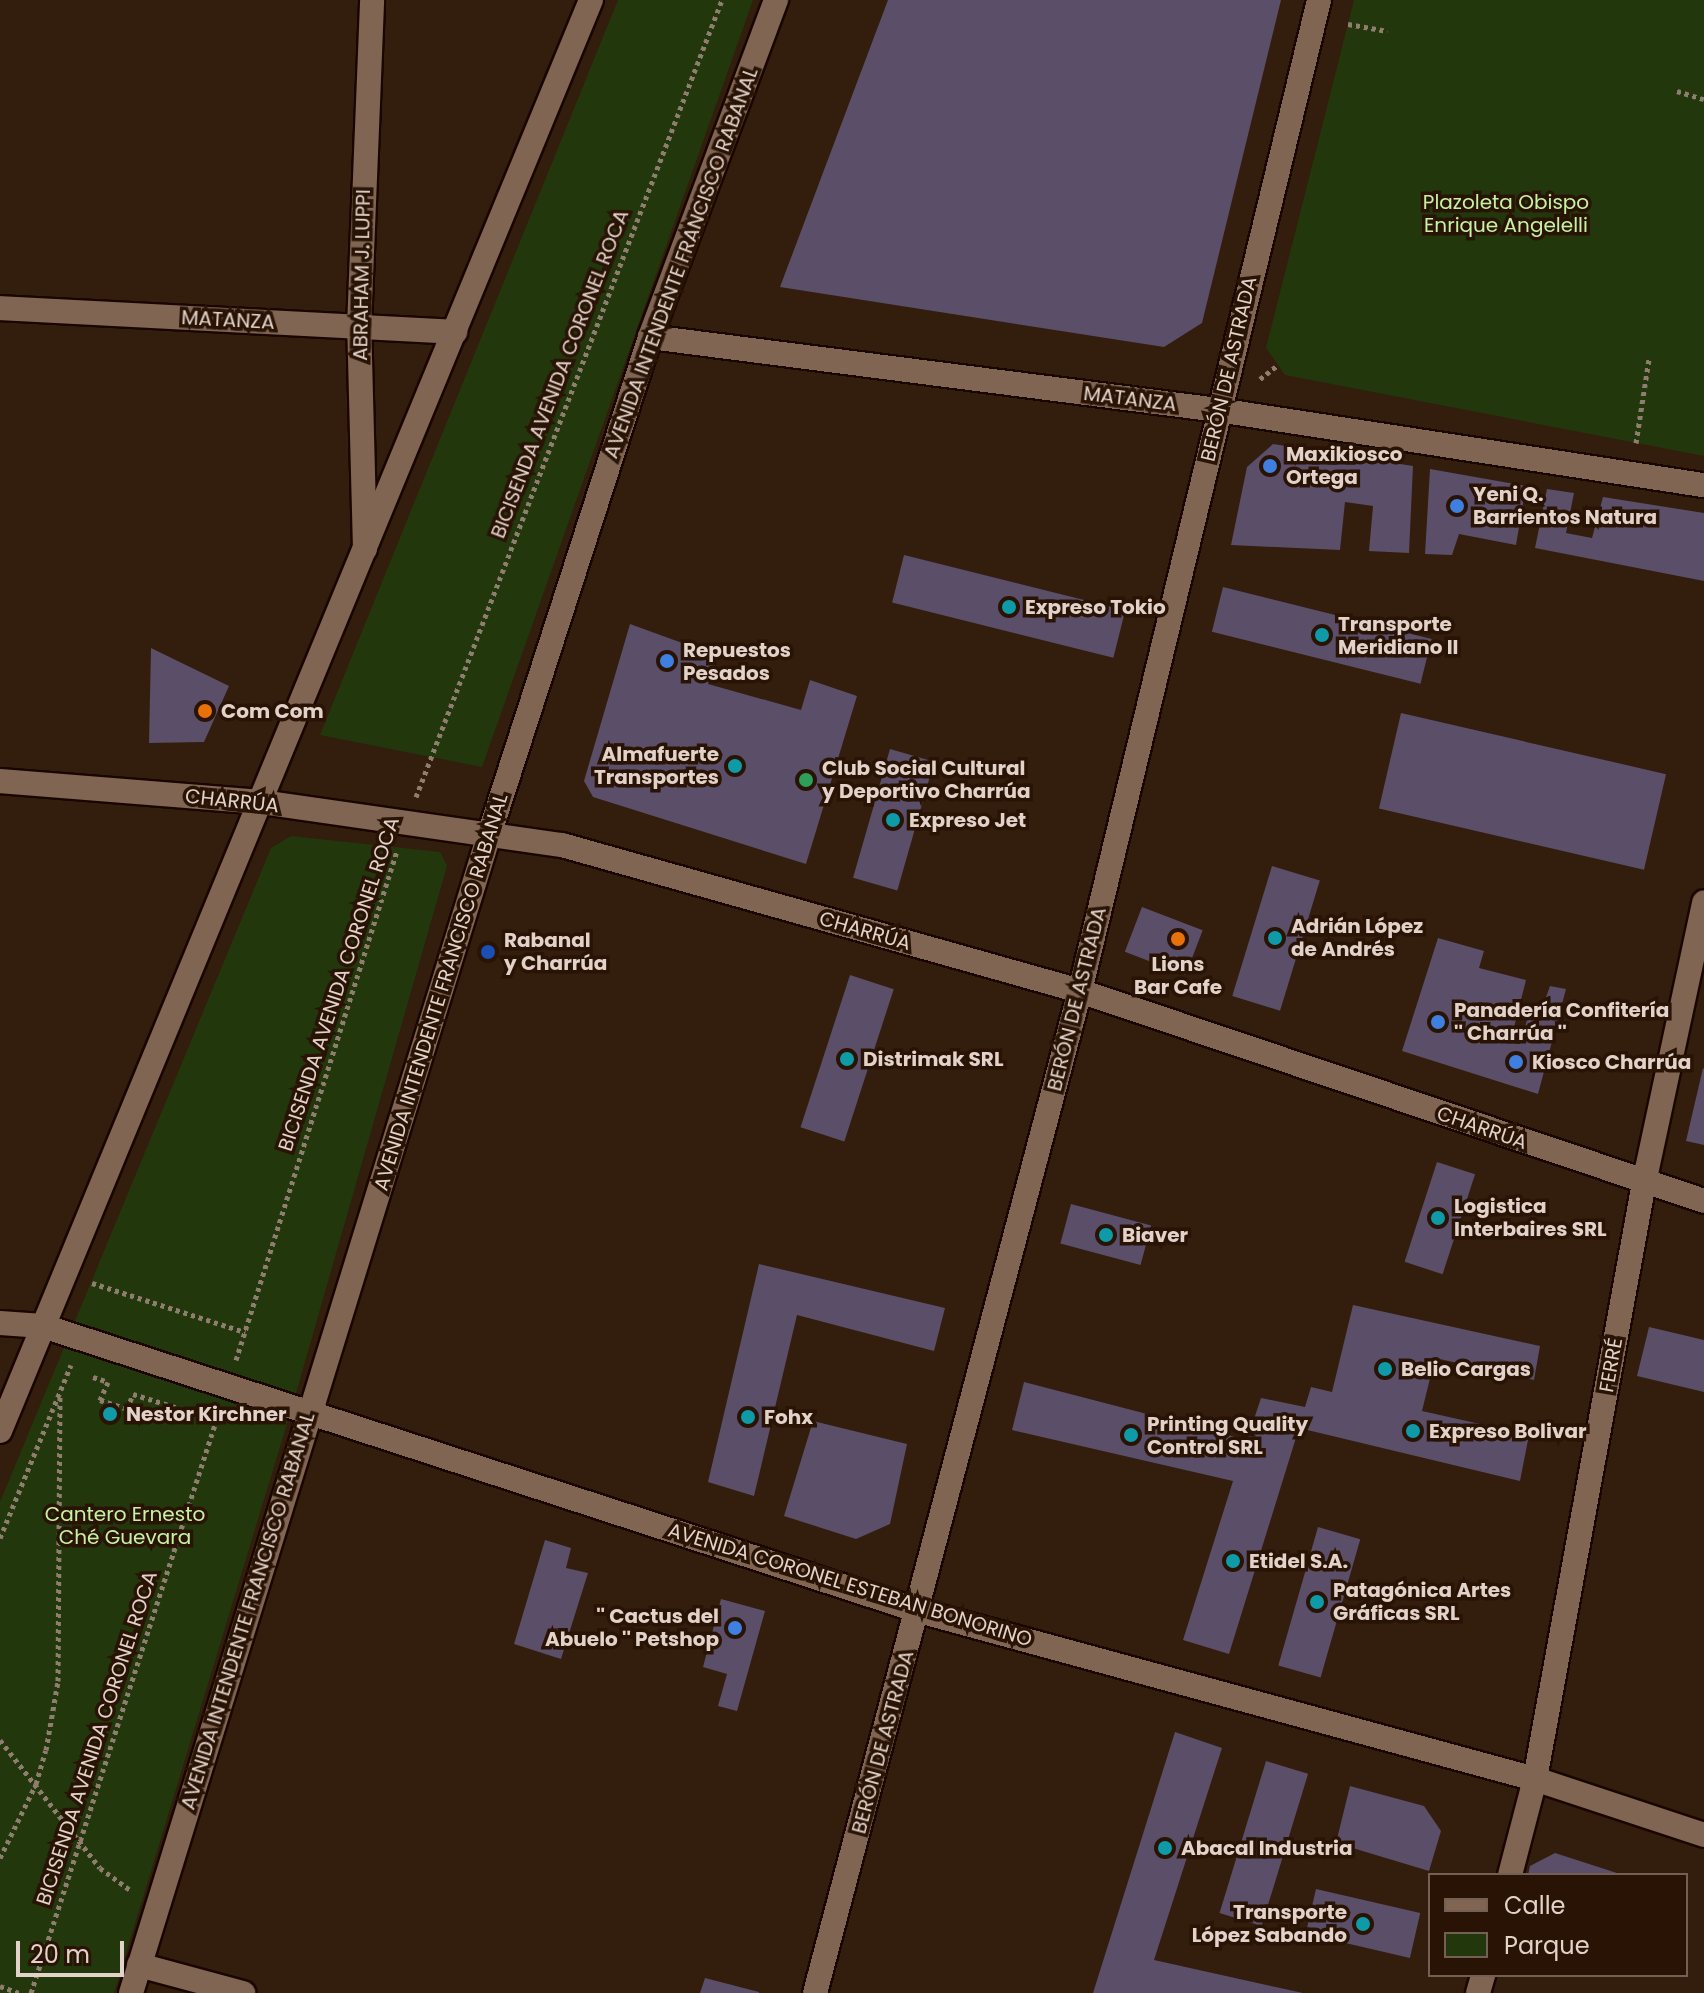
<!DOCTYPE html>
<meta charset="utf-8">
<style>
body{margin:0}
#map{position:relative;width:1704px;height:1993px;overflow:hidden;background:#331d0d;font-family:Poppins,sans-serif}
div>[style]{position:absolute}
.green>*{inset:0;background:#22380c}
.building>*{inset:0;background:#5a4e68;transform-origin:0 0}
.path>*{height:5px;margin-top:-2.5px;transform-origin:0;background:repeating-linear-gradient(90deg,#8f7d70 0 4px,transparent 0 8px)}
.roads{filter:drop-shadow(2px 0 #1a0600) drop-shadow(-2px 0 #1a0600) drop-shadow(0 2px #1a0600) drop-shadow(0 -2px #1a0600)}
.street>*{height:24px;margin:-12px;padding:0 12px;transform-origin:12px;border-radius:12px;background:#806553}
.secondary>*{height:24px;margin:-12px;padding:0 12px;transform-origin:12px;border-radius:12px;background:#806553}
.dots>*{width:22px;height:22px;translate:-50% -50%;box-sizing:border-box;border:4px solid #291305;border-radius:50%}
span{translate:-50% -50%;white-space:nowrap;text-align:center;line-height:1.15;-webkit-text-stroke:7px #291305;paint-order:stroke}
.park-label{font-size:20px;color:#c5f3a1}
.street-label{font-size:20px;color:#e2d2c9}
.poi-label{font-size:20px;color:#e2d2c9;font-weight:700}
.left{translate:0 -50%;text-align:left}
.right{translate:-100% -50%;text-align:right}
.legend{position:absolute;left:1428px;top:1873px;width:260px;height:104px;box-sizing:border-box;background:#291305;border:2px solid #735f53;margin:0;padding:10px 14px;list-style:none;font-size:24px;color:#e2d2c9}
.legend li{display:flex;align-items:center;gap:16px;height:40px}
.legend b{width:40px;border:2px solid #735f53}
.scale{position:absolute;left:16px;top:1941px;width:108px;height:36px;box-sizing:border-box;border:4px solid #e2d2c9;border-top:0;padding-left:10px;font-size:24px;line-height:28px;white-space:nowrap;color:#e2d2c9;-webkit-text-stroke:6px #291305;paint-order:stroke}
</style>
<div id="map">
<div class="green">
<div style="clip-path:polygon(618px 0,753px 0,482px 767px,320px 735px)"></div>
<div style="clip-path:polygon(1354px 0,1704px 0,1704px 456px,1285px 375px,1266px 348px)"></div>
<div style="clip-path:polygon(291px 836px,440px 852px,447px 866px,290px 1414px,114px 1993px,0 1993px,0 1502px,271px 848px)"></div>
</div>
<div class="building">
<div style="clip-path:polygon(888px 0,1281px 0,1202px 323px,1164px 347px,780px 287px)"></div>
<div style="clip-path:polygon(1273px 444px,1413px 466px,1409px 553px,1369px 551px,1373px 506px,1345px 502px,1340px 550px,1231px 545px,1247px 467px)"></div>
<div style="clip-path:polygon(1430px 469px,1526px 486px,1516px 545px,1459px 534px,1452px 555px,1425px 554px)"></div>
<div style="clip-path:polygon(1547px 489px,1574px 493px,1566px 533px,1592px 538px,1603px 497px,1704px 513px,1704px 581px,1535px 548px)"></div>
<div style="left:904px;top:555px;width:228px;height:49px;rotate:14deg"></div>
<div style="left:1223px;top:587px;width:215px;height:46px;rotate:14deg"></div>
<div style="clip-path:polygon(630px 624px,718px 656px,708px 684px,801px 710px,810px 680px,857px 696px,806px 864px,593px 797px,584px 781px)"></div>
<div style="clip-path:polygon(151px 648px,229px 686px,204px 742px,149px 743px)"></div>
<div style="left:1401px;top:713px;width:272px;height:98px;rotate:13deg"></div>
<div style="left:890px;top:749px;width:46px;height:134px;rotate:16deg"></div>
<div style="left:1272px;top:866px;width:50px;height:136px;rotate:17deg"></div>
<div style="left:1142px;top:907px;width:65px;height:48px;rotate:21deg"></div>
<div style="clip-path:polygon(1438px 938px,1484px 951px,1479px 968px,1526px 980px,1510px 1043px,1520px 1044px,1529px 1013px,1540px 1014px,1550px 986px,1566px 989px,1538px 1094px,1402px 1051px)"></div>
<div style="left:850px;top:975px;width:46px;height:160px;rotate:18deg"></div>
<div style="clip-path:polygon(1703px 1068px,1704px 1069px,1704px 1145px,1686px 1141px)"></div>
<div style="left:1437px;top:1162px;width:40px;height:105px;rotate:18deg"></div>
<div style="left:1071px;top:1204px;width:83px;height:41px;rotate:15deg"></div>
<div style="clip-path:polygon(759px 1264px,945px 1308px,934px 1351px,797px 1315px,754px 1496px,708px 1482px)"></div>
<div style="clip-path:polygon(1353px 1305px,1540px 1346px,1534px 1380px,1435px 1358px,1422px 1411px,1529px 1435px,1520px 1481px,1299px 1428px,1229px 1654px,1183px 1640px,1233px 1481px,1012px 1430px,1024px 1382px,1247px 1440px,1261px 1398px,1305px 1407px,1311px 1387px,1332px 1392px)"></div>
<div style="clip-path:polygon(1649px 1327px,1704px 1340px,1704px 1392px,1637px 1376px)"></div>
<div style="clip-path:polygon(813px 1421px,907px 1444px,890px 1524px,856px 1539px,784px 1516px)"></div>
<div style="left:1318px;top:1527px;width:44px;height:144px;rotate:16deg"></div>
<div style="clip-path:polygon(545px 1540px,571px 1548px,566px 1568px,588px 1573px,561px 1659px,514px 1644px)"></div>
<div style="clip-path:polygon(721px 1599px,765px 1611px,737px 1711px,718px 1706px,727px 1674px,703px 1667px)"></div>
<div style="clip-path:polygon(1175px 1732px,1222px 1748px,1154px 1960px,1303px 1993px,1093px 1993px)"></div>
<div style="left:1266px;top:1761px;width:44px;height:159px;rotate:17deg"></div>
<div style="clip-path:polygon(1350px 1786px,1424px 1806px,1441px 1831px,1429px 1871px,1336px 1843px)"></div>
<div style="clip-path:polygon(1555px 1853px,1620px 1874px,1620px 1875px,1528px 1875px,1530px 1866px)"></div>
<div style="left:1316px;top:1889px;width:107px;height:46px;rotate:13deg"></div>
<div style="clip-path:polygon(705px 1978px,759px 1992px,759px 1993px,700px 1993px)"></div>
</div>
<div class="path">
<div style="left:1348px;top:24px;width:40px;rotate:10deg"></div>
<div style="left:1677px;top:91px;width:28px;rotate:17deg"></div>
<div style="left:1260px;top:379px;width:23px;rotate:-38deg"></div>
<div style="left:1636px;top:443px;width:85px;rotate:-81.2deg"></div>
<div style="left:416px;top:797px;width:854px;rotate:-69deg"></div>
<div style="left:92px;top:1283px;width:161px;rotate:17.8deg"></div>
<div style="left:236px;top:1360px;width:534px;rotate:-72.45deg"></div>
<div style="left:93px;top:1377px;width:16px;rotate:18deg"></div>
<div style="left:108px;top:1382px;width:20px;rotate:114deg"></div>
<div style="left:100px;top:1400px;width:28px;rotate:18deg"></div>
<div style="left:127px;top:1409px;width:16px;rotate:-68deg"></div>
<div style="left:133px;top:1394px;width:88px;rotate:17.2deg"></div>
<div style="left:0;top:1538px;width:187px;rotate:-67.7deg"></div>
<div style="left:0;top:1740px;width:162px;rotate:52deg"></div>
<div style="left:100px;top:1868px;width:39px;rotate:36deg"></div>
<div style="left:0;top:1858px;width:82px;rotate:-64.1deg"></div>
<div style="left:36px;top:1784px;width:35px;rotate:-74deg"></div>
<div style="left:46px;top:1750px;width:70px;rotate:-80.1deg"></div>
<div style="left:58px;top:1681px;width:285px;rotate:-89.6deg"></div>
<div style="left:0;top:1986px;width:20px;rotate:20deg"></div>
<div style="left:31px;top:1993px;width:611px;rotate:-72.07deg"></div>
</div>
<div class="roads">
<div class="street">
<div style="left:0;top:308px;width:456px;rotate:3deg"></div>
<div style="left:650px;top:337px;width:573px;rotate:7.32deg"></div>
<div style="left:1218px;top:410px;width:492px;rotate:8.8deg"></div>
<div style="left:365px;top:549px;width:222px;rotate:-91.5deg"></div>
<div style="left:359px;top:327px;width:327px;rotate:-87.7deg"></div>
<div style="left:0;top:781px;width:263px;rotate:4.6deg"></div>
<div style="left:262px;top:802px;width:303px;rotate:8.2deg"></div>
<div style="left:562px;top:845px;width:538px;rotate:15.74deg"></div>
<div style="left:1080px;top:991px;width:658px;rotate:18.6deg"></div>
<div style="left:43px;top:1326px;width:921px;rotate:18.02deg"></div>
<div style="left:919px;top:1611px;width:638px;rotate:15.26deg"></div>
<div style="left:1535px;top:1779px;width:178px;rotate:18.3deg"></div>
<div style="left:1510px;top:1875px;width:99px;rotate:-75.4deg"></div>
<div style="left:1535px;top:1779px;width:606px;rotate:-79.64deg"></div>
<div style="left:1644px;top:1183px;width:287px;rotate:-77.9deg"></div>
<div style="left:139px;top:1965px;width:108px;rotate:15.1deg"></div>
<div style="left:815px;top:1993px;width:1036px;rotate:-75.19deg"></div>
<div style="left:1080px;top:991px;width:1019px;rotate:-76.44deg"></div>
<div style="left:1478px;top:1993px;width:19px;rotate:-74deg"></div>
</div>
<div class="secondary">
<div style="left:0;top:1323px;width:43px;rotate:4deg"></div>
<div style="left:0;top:1431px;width:1548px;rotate:-67.56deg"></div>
<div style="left:131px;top:1993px;width:1212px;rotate:-72.82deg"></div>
<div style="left:489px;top:835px;width:523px;rotate:-72.08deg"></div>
<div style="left:650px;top:337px;width:360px;rotate:-69.5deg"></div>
</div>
</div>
<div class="dots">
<div style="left:1270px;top:466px;background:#3f7fe0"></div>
<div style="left:1457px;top:506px;background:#3f7fe0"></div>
<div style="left:1009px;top:607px;background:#0f9aa8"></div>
<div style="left:1322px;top:635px;background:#0f9aa8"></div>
<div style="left:667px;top:661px;background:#3f7fe0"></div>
<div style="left:205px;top:711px;background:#e8710a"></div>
<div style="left:735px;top:766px;background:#0f9aa8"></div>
<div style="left:806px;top:780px;background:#2e9e5b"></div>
<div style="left:893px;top:820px;background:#0f9aa8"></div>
<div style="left:1275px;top:938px;background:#0f9aa8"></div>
<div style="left:1178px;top:939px;background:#e8710a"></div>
<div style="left:488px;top:952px;background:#1a4fb4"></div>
<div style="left:1438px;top:1022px;background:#3f7fe0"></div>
<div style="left:847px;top:1059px;background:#0f9aa8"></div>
<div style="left:1516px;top:1062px;background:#3f7fe0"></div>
<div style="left:1438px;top:1218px;background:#0f9aa8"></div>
<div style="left:1106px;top:1235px;background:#0f9aa8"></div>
<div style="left:1385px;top:1369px;background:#0f9aa8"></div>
<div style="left:110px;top:1414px;background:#0f9aa8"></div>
<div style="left:748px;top:1417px;background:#0f9aa8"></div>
<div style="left:1413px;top:1431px;background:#0f9aa8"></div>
<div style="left:1131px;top:1435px;background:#0f9aa8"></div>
<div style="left:1233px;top:1561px;background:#0f9aa8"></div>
<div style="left:1317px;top:1602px;background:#0f9aa8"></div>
<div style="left:735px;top:1628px;background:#3f7fe0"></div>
<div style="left:1165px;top:1848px;background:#0f9aa8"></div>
<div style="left:1363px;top:1924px;background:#0f9aa8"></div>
</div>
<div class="park-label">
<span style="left:1506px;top:214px">Plazoleta Obispo<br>Enrique Angelelli</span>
<span style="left:125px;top:1526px">Cantero Ernesto<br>Ché Guevara</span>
</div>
<div class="street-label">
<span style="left:681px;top:263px;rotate:-70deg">AVENIDA INTENDENTE FRANCISCO RABANAL</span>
<span style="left:362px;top:275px;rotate:-89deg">ABRAHAM J. LUPPI</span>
<span style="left:228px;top:320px;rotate:3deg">MATANZA</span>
<span style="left:1229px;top:369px;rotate:-77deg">BERÓN DE ASTRADA</span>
<span style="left:560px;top:374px;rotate:-69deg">BICISENDA AVENIDA CORONEL ROCA</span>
<span style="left:1130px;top:399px;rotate:7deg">MATANZA</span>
<span style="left:232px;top:801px;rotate:6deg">CHARRÚA</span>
<span style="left:865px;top:931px;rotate:16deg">CHARRÚA</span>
<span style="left:339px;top:984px;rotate:-72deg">BICISENDA AVENIDA CORONEL ROCA</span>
<span style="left:441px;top:992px;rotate:-73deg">AVENIDA INTENDENTE FRANCISCO RABANAL</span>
<span style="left:1077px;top:999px;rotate:-76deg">BERÓN DE ASTRADA</span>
<span style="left:1482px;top:1128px;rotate:19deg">CHARRÚA</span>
<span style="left:1611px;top:1365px;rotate:-80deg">FERRÉ</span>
<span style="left:850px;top:1585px;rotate:17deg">AVENIDA CORONEL ESTEBAN BONORINO</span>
<span style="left:248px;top:1611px;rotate:-73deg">AVENIDA INTENDENTE FRANCISCO RABANAL</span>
<span style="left:97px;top:1738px;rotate:-72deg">BICISENDA AVENIDA CORONEL ROCA</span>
<span style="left:883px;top:1742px;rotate:-75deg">BERÓN DE ASTRADA</span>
</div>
<div class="poi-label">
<span class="left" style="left:1286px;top:466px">Maxikiosco<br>Ortega</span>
<span class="left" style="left:1473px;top:506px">Yeni Q.<br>Barrientos Natura</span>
<span class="left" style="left:1025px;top:607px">Expreso Tokio</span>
<span class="left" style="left:1338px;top:636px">Transporte<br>Meridiano II</span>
<span class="left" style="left:683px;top:662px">Repuestos<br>Pesados</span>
<span class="left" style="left:221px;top:711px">Com Com</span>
<span class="right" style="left:719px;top:766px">Almafuerte<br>Transportes</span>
<span class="left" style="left:822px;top:780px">Club Social Cultural<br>y Deportivo Charrúa</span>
<span class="left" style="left:909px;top:820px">Expreso Jet</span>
<span class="left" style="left:1291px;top:938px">Adrián López<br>de Andrés</span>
<span class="left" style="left:504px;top:952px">Rabanal<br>y Charrúa</span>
<span style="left:1178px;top:976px">Lions<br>Bar Cafe</span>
<span class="left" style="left:1454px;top:1022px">Panadería Confitería<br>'' Charrúa ''</span>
<span class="left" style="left:863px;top:1059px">Distrimak SRL</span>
<span class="left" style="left:1532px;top:1062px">Kiosco Charrúa</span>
<span class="left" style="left:1454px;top:1218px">Logistica<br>Interbaires SRL</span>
<span class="left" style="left:1122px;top:1235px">Biaver</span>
<span class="left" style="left:1401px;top:1369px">Belio Cargas</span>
<span class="left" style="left:126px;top:1414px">Nestor Kirchner</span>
<span class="left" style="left:764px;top:1417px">Fohx</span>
<span class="left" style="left:1147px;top:1436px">Printing Quality<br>Control SRL</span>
<span class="left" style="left:1429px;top:1431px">Expreso Bolivar</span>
<span class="left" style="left:1249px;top:1561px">Etidel S.A.</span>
<span class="left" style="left:1333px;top:1602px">Patagónica Artes<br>Gráficas SRL</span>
<span class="right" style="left:719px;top:1628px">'' Cactus del<br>Abuelo '' Petshop</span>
<span class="left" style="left:1181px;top:1848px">Abacal Industria</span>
<span class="right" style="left:1347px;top:1924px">Transporte<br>López Sabando</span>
</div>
<ul class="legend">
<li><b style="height:10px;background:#806553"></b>Calle</li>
<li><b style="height:22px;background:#22380c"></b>Parque</li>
</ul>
<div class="scale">20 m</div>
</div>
